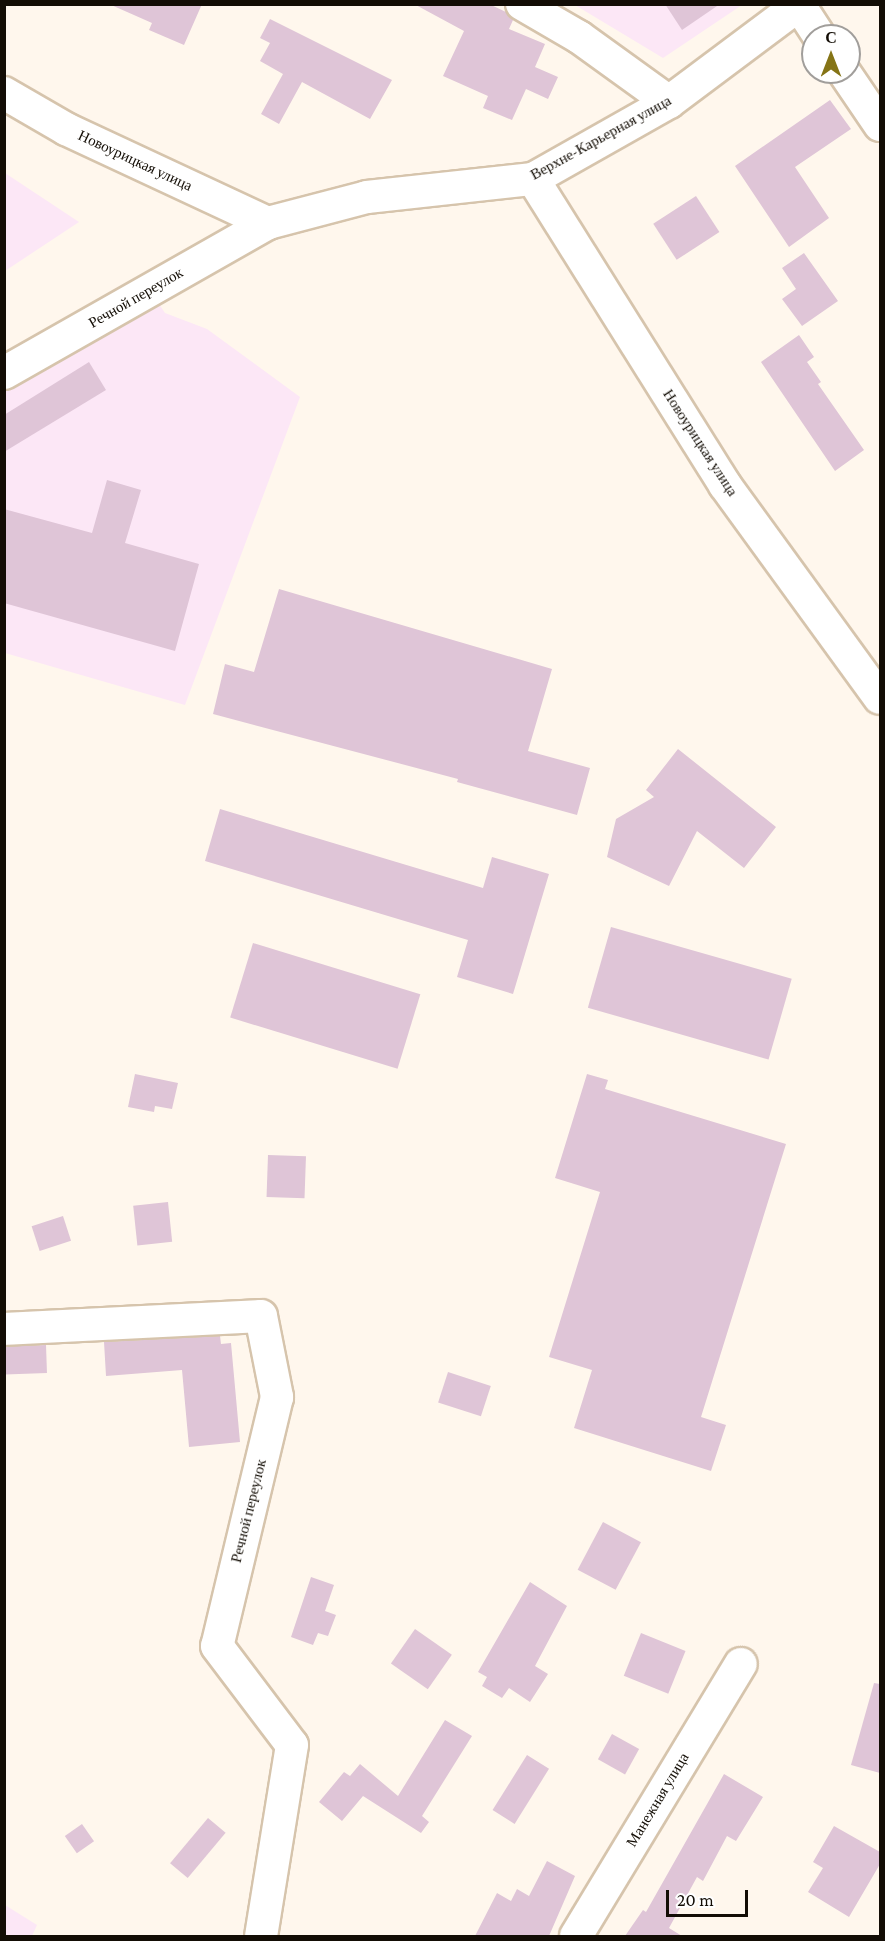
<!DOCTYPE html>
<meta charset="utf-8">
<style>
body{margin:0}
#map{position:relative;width:885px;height:1941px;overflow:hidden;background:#fff7ed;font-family:"Crimson Pro",serif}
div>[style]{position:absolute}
.industrial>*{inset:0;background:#fce7f6}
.building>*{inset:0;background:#dfc5d7;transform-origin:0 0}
.roads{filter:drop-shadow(2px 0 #d6c4ac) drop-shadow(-2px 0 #d6c4ac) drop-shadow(0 2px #d6c4ac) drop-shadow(0 -2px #d6c4ac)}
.minor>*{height:32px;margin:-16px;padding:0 16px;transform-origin:16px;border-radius:16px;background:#fff}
span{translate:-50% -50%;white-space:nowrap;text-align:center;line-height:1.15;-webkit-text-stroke:4.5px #fff;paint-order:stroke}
.street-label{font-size:15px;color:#130d05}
.frame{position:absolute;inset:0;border:6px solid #130d05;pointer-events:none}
.north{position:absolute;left:801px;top:24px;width:60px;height:60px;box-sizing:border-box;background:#fff;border:2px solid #a19e9b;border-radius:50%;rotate:0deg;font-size:16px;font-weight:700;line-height:24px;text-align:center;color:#130d05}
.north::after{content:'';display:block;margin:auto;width:21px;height:27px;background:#857416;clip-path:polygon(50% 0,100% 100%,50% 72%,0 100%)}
.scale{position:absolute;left:666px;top:1890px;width:82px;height:27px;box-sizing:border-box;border:3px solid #130d05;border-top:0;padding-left:8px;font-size:18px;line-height:21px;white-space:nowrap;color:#130d05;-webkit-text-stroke:4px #fff;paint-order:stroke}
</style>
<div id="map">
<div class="industrial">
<div style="clip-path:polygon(575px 5px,742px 5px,663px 58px)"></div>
<div style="clip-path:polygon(5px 173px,79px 222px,5px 271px)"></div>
<div style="clip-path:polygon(153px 295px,165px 313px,207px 329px,300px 397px,185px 705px,5px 653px,4px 381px)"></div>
<div style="clip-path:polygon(5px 1905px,37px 1925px,32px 1936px,5px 1936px)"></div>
</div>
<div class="building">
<div style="clip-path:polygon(109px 4px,202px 4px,184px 45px,149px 30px,152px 23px)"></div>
<div style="clip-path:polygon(414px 4px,489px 4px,506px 12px,513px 20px,509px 29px,545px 44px,535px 67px,558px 77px,548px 99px,526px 89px,512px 120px,483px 108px,488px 96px,443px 76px,464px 31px)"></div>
<div style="clip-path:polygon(665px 4px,720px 4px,682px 30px)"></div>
<div style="clip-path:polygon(270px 19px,392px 80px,370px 119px,302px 82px,279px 124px,261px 114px,283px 74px,260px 61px,270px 43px,260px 38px)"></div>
<div style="clip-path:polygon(830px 100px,851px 129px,795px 167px,829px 218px,789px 247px,735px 166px)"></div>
<div style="left:696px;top:196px;width:43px;height:51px;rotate:57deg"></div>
<div style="clip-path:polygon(804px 253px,838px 301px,802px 326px,782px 299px,796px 289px,782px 268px)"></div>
<div style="clip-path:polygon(799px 335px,814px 357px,807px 362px,821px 382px,818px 384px,864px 450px,835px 471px,761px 362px)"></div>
<div style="clip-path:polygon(89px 362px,106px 390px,4px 452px,4px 415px)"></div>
<div style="clip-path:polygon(107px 480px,141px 490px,125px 543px,199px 564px,175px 651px,4px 603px,4px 509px,92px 533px)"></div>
<div style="clip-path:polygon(279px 589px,552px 669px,528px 751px,590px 768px,577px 815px,457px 782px,458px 779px,213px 714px,225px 664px,254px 672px)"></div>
<div style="clip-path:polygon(678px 749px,776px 827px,744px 868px,697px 831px,669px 886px,607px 857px,616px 819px,654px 797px,646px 790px)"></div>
<div style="clip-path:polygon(220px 809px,483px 888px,492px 857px,549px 874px,513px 994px,457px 977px,468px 940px,205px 861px)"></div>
<div style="left:611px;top:927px;width:188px;height:84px;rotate:16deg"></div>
<div style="left:253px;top:943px;width:175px;height:78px;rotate:17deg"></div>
<div style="clip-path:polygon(135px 1074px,178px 1083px,172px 1109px,155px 1106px,154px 1112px,128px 1107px)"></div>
<div style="clip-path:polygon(587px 1074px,608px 1080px,605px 1089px,786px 1144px,701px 1417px,726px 1425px,711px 1471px,574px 1428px,592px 1370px,549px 1357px,600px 1192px,555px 1178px)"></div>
<div style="left:268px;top:1155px;width:38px;height:42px;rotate:2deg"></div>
<div style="left:168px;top:1202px;width:40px;height:35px;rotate:84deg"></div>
<div style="left:63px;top:1216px;width:26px;height:33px;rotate:72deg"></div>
<div style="clip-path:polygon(220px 1336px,221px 1344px,231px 1343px,240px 1442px,189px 1447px,182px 1370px,106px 1376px,104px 1342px)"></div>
<div style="left:46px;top:1345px;width:28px;height:42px;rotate:88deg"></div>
<div style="left:448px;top:1372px;width:45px;height:32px;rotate:18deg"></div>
<div style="left:603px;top:1522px;width:43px;height:54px;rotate:28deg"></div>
<div style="clip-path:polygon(311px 1577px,334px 1585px,325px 1611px,336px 1615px,328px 1636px,318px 1633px,313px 1645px,291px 1637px)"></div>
<div style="clip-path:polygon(530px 1582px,567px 1606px,535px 1666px,548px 1674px,530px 1702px,509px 1688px,502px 1698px,482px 1686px,487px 1677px,478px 1672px)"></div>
<div style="left:415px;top:1629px;width:45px;height:42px;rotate:35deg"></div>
<div style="left:641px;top:1633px;width:48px;height:46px;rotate:22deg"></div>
<div style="clip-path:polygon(874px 1683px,880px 1684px,880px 1773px,851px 1765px)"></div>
<div style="clip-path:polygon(445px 1720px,472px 1736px,422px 1816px,429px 1822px,421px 1833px,363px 1796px,342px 1821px,319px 1802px,344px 1772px,350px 1776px,360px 1764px,398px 1796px)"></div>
<div style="left:612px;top:1734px;width:31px;height:29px;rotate:29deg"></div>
<div style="left:527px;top:1755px;width:26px;height:65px;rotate:32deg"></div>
<div style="clip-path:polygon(724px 1774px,763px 1797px,736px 1841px,727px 1836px,703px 1881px,697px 1877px,669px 1928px,682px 1936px,625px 1936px,643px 1910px,646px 1912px)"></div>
<div style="left:208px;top:1818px;width:23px;height:59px;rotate:40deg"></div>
<div style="left:82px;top:1824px;width:21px;height:21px;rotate:55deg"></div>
<div style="clip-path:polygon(834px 1826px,880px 1852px,880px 1864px,849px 1917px,808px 1892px,823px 1868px,813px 1862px)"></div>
<div style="clip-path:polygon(547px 1861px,575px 1876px,549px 1936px,475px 1936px,497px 1893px,511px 1901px,517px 1889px,529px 1896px)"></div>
</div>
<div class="roads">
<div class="minor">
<div style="left:522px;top:4px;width:66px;rotate:30.1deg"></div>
<div style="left:579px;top:37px;width:111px;rotate:35.8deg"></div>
<div style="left:799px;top:5px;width:37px;rotate:57deg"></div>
<div style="left:844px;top:72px;width:64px;rotate:55.8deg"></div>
<div style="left:4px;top:93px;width:72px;rotate:30.1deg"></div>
<div style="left:66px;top:129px;width:223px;rotate:25deg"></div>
<div style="left:533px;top:179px;width:361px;rotate:57.9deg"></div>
<div style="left:725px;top:485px;width:263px;rotate:54deg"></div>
<div style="left:4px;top:373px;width:304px;rotate:-29.6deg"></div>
<div style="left:268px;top:223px;width:102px;rotate:-14.7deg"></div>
<div style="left:367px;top:197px;width:167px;rotate:-6.2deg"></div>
<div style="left:533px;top:179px;width:156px;rotate:-29.5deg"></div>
<div style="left:669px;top:102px;width:164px;rotate:-36.8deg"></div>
<div style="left:4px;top:1329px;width:257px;rotate:-2.9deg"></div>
<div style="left:261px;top:1316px;width:83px;rotate:78.8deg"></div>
<div style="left:277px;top:1397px;width:256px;rotate:103.5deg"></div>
<div style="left:217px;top:1646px;width:124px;rotate:52.9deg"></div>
<div style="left:292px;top:1745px;width:193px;rotate:99.2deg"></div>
<div style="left:576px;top:1936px;width:318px;rotate:-58.8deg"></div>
</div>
</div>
<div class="street-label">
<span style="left:601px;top:138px;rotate:-29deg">Верхне-Карьерная улица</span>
<span style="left:135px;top:161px;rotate:25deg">Новоурицкая улица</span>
<span style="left:136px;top:298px;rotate:-30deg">Речной переулок</span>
<span style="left:700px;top:443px;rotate:57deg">Новоурицкая улица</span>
<span style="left:249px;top:1511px;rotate:-76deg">Речной переулок</span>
<span style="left:658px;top:1800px;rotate:-59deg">Манежная улица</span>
</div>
<div class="frame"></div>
<div class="north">С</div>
<div class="scale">20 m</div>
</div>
